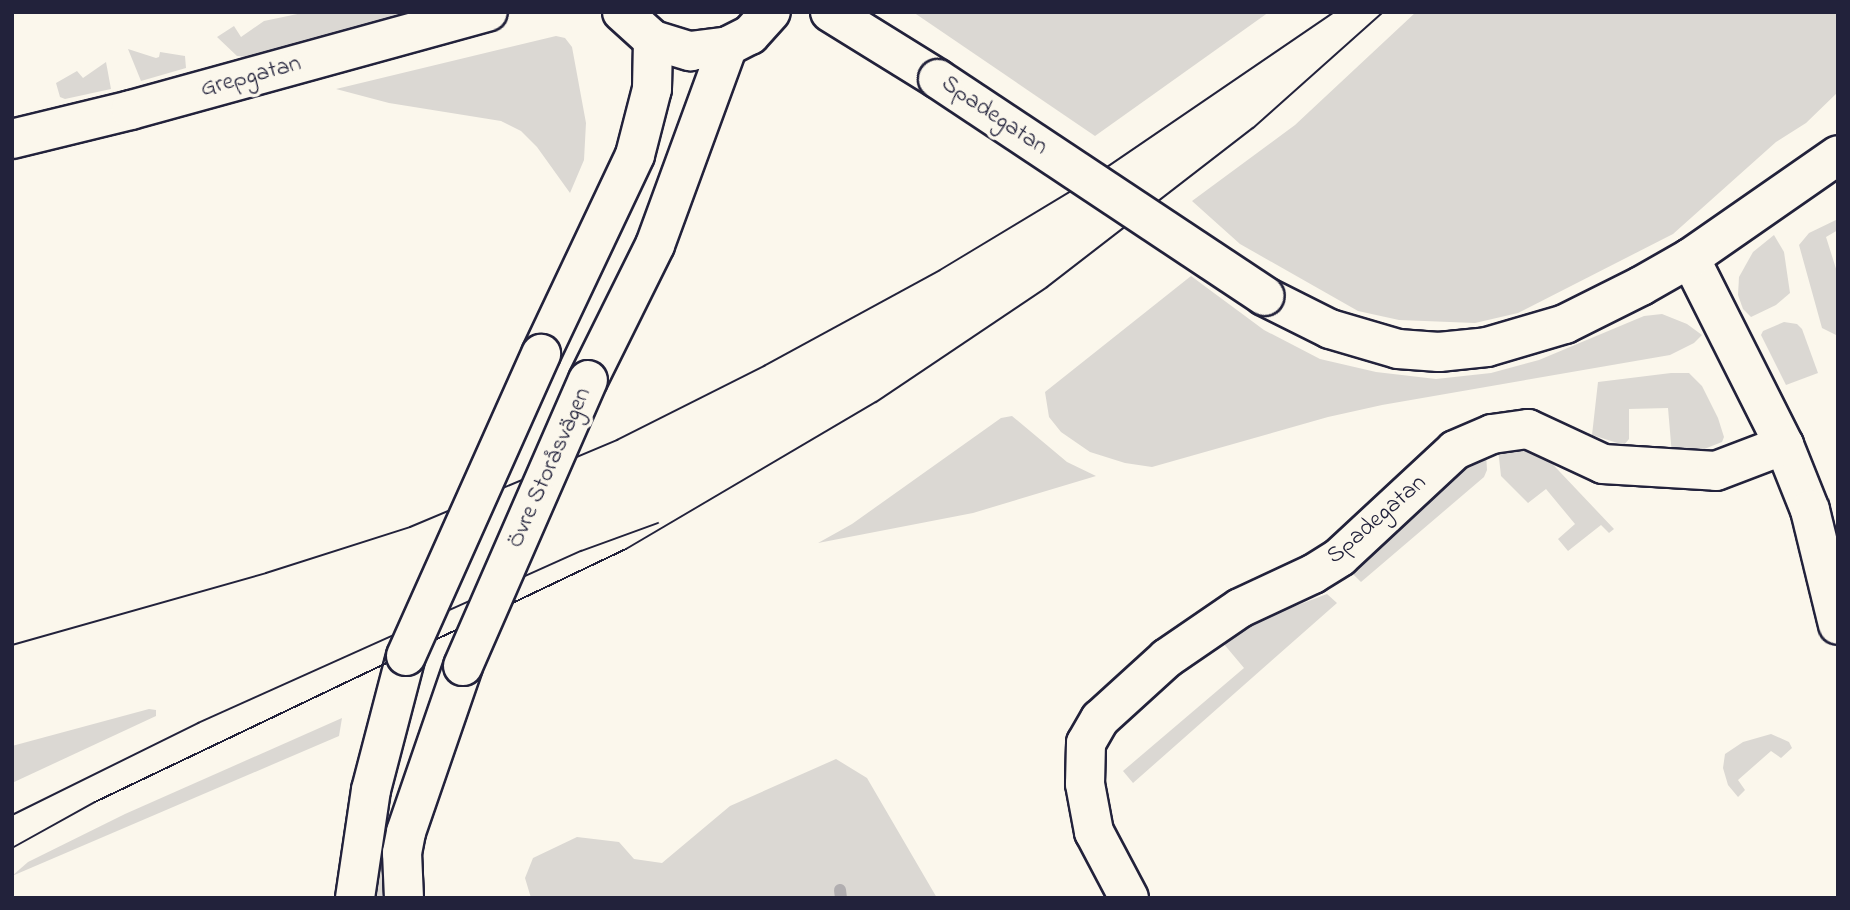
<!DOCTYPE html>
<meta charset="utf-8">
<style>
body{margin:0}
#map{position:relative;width:1850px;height:910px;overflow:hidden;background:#fbf7ec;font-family:"Indie Flower",sans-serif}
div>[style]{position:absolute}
.green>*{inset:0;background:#dbd8d3}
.stream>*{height:12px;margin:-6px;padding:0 6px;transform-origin:6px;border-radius:6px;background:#b1aeb0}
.roads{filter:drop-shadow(2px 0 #22223b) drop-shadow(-2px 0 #22223b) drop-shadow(0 2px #22223b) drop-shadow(0 -2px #22223b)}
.street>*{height:38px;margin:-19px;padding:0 19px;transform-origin:19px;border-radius:19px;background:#fbf7ec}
.tram>*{height:2px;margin:-1px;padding:0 1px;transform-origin:1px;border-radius:1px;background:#22223b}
.bridges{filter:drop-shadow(2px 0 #22223b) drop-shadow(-2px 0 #22223b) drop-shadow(0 2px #22223b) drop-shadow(0 -2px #22223b)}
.street-bridge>*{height:38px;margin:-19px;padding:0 19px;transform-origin:19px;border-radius:19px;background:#fbf7ec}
span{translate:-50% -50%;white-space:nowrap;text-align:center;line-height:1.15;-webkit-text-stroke:7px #fbf7ec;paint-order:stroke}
.street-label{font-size:24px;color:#22223b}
.frame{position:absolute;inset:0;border:14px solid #22223b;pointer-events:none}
</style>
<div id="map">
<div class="green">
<div style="clip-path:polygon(307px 12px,422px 12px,248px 57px,237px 56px,217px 37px,234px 26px,241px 37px,264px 21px)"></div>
<div style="clip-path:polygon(913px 12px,1269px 12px,1095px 136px)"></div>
<div style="clip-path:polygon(1416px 12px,1838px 12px,1838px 92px,1806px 123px,1776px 142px,1673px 234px,1518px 313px,1475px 323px,1399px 320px,1358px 311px,1240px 244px,1192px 201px,1295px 125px)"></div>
<div style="clip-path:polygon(556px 36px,565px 38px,572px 47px,586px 123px,584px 160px,570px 193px,537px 147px,521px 131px,501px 121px,389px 103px,336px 89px)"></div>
<div style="clip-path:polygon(128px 49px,156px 58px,159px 57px,160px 52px,185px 56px,186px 68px,141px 81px)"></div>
<div style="clip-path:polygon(106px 62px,111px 89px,65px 99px,60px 97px,56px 83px,77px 71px,83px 78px)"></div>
<div style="clip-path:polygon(1838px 219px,1838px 230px,1826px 237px,1838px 275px,1838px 336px,1822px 328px,1799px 245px,1809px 233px)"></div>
<div style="clip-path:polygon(1774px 235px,1784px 252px,1790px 293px,1776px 305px,1751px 317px,1743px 309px,1738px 295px,1739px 277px,1753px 252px)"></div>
<div style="clip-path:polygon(1191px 276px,1264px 330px,1320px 359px,1376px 372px,1436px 379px,1491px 373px,1539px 360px,1644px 316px,1662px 314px,1687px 324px,1702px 335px,1694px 343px,1670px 355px,1382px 405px,1328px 417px,1152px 467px,1125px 463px,1090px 452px,1061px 432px,1049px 417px,1045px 392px)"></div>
<div style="clip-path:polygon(1784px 322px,1797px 324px,1802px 329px,1818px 373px,1786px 385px,1761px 335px,1763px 331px)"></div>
<div style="clip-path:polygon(1671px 373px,1689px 373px,1702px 386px,1718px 418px,1724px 437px,1722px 442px,1689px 455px,1672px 455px,1668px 408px,1629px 409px,1629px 439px,1624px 445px,1592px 435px,1598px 382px)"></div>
<div style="clip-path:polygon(1012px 416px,1067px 462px,1096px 476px,973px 513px,818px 543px,852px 524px,1001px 418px)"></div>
<div style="clip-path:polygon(1498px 449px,1528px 449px,1542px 453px,1614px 529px,1609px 533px,1601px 525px,1568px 551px,1558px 539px,1575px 524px,1546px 489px,1528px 503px,1501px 476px)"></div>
<div style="clip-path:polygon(1486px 452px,1487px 470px,1484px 477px,1361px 582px,1352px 573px,1428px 505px,1448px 477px)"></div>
<div style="clip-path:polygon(1327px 594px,1337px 603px,1133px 783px,1123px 771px,1244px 668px,1223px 643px,1241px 629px,1264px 618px)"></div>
<div style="clip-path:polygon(149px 709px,156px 710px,156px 716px,12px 783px,12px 746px)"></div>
<div style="clip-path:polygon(342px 718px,339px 736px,12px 876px,28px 862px,125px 814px)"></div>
<div style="clip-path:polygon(1771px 734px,1789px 742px,1792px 748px,1781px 758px,1771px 751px,1738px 780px,1745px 790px,1738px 797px,1728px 785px,1723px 768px,1725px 754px,1743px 742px)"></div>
<div style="clip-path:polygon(836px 759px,867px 778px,937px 898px,531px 898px,525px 878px,533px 858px,577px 837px,619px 842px,634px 859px,662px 863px,730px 806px)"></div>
<div style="clip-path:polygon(385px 797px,392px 798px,385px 826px,382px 860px,391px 898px,371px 898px)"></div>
</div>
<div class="stream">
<div style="left:840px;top:890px;width:8px;rotate:83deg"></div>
</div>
<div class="roads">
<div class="street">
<div style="left:622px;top:12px;width:42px;rotate:42.1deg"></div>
<div style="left:653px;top:40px;width:39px;rotate:17deg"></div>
<div style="left:690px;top:51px;width:38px;rotate:-7deg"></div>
<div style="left:728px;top:46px;width:25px;rotate:-27deg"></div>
<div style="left:750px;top:35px;width:31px;rotate:-48deg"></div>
<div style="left:830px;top:12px;width:127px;rotate:31.8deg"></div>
<div style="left:12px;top:139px;width:122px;rotate:-13.7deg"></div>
<div style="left:131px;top:110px;width:370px;rotate:-15.4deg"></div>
<div style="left:1690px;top:258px;width:209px;rotate:63.3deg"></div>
<div style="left:1784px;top:445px;width:70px;rotate:68.2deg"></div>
<div style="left:1810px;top:510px;width:118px;rotate:76.3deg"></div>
<div style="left:1264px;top:296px;width:74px;rotate:26.6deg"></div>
<div style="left:1330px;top:329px;width:71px;rotate:16.4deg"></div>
<div style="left:1398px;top:349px;width:41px;rotate:4.2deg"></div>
<div style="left:1439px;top:352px;width:48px;rotate:-5.9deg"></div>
<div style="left:1487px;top:347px;width:81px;rotate:-16.4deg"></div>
<div style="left:1565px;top:324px;width:85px;rotate:-26.6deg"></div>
<div style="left:1641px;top:286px;width:56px;rotate:-29.7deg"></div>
<div style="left:1690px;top:258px;width:180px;rotate:-34.8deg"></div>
<div style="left:541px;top:354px;width:220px;rotate:-64.7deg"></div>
<div style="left:635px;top:155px;width:68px;rotate:-75.6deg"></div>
<div style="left:652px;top:89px;width:49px;rotate:-88.8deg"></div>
<div style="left:588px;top:380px;width:151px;rotate:-63.6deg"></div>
<div style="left:655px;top:245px;width:212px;rotate:-69.9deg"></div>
<div style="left:355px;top:898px;width:109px;rotate:-81.6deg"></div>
<div style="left:371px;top:790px;width:138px;rotate:-75.4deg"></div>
<div style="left:404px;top:898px;width:45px;rotate:-92.5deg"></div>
<div style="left:402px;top:853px;width:21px;rotate:-79deg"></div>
<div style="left:406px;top:832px;width:176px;rotate:-71deg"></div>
<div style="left:1129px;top:898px;width:75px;rotate:-117.9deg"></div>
<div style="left:1094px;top:832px;width:49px;rotate:-100.6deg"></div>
<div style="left:1085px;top:784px;width:41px;rotate:-88.6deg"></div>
<div style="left:1086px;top:743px;width:28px;rotate:-60deg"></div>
<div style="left:1100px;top:719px;width:91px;rotate:-42.3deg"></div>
<div style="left:1167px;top:658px;width:88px;rotate:-34.4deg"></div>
<div style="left:1240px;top:608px;width:81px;rotate:-25deg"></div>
<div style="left:1313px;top:574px;width:32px;rotate:-32deg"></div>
<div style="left:1340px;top:557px;width:157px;rotate:-42.9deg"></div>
<div style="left:1455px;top:450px;width:40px;rotate:-23.4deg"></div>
<div style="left:1492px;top:434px;width:36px;rotate:-8deg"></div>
<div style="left:1528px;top:429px;width:83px;rotate:25deg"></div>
<div style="left:1603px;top:464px;width:113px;rotate:3.5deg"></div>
<div style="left:1716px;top:471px;width:73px;rotate:-20.9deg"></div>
</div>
</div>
<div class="tram">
<div style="left:12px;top:645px;width:264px;rotate:-15.8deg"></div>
<div style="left:266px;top:573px;width:151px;rotate:-17.7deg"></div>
<div style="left:410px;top:527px;width:225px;rotate:-22.8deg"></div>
<div style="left:617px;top:440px;width:165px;rotate:-26.7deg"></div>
<div style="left:764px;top:366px;width:200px;rotate:-28.6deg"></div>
<div style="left:940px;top:270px;width:162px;rotate:-31.1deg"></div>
<div style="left:1079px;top:186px;width:309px;rotate:-34.3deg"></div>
<div style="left:12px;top:815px;width:208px;rotate:-26.3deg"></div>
<div style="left:198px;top:723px;width:420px;rotate:-24.2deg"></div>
<div style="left:581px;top:551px;width:82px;rotate:-20deg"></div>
<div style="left:12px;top:848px;width:95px;rotate:-29deg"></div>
<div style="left:95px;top:802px;width:588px;rotate:-25.48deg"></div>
<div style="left:626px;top:549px;width:290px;rotate:-30.5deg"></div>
<div style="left:876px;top:402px;width:206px;rotate:-33.9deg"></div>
<div style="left:1047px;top:287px;width:260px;rotate:-37.7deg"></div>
<div style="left:1253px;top:128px;width:174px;rotate:-41.7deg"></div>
</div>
<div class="bridges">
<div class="street-bridge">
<div style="left:938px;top:79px;width:392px;rotate:33.6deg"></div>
<div style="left:406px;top:656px;width:331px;rotate:-65.9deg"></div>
<div style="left:463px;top:666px;width:312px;rotate:-66.4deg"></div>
</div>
</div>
<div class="street-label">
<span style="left:251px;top:77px;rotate:-15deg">Grepgatan</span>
<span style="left:994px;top:116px;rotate:34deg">Spadegatan</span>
<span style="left:550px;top:468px;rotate:-66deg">Övre Storåsvägen</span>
<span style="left:1377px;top:520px;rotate:-41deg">Spadegatan</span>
</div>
<div class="frame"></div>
</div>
